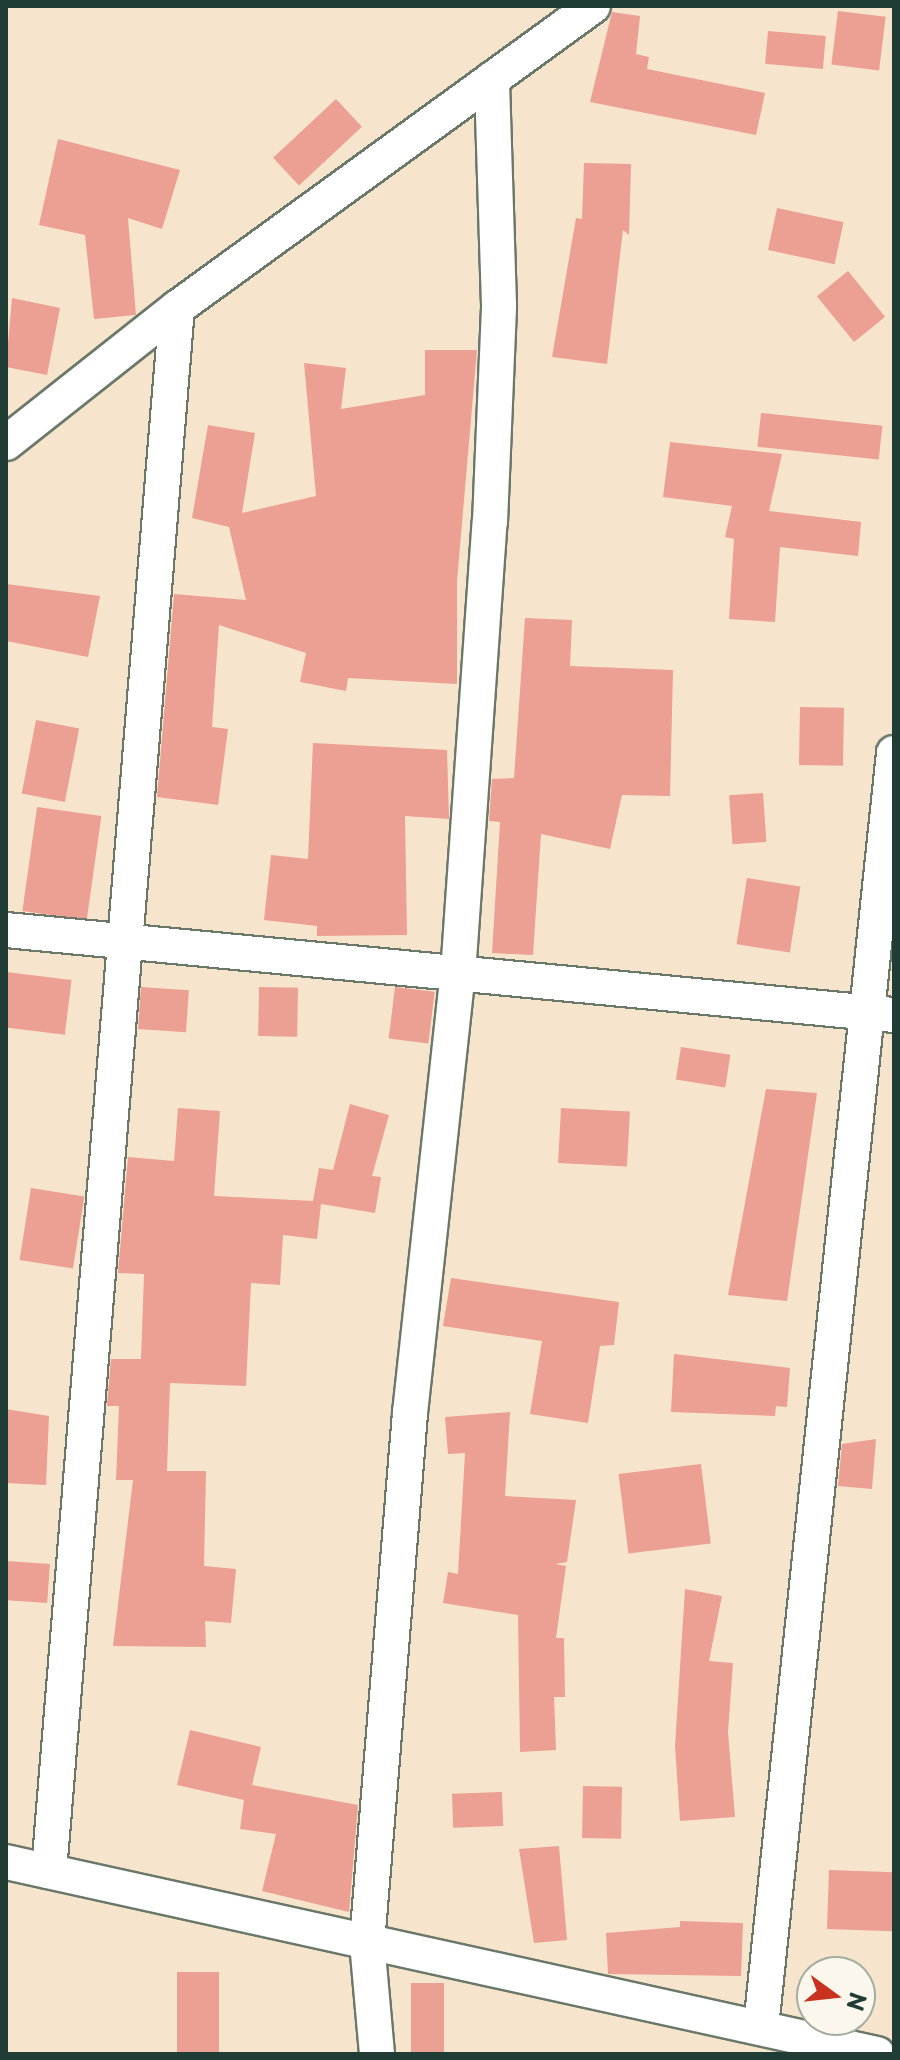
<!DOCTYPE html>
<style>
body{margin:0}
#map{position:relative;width:900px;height:2060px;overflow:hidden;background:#f6e5cc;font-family:"Playpen Sans",sans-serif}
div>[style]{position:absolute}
.building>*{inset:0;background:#ec9f93;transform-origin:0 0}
.roads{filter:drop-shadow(2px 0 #6a7869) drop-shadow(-2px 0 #6a7869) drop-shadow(0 2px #6a7869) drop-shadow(0 -2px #6a7869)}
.street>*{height:34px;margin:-17px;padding:0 17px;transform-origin:17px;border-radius:17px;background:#fff}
span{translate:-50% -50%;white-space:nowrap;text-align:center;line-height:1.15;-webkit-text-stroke:7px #fbf7ec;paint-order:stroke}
.frame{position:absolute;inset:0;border:8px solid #1f3d34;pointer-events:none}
.north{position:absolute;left:796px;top:1956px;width:80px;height:80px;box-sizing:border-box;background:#fbf7ec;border:2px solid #a3ada2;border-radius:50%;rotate:105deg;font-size:22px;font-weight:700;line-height:32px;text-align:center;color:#1f3d34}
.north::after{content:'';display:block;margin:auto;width:28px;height:36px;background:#c8321e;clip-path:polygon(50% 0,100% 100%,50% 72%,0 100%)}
</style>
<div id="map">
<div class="building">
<div style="left:838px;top:11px;width:48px;height:54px;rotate:7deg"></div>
<div style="clip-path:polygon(612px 12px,640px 16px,636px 54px,649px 57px,647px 69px,765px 93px,756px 135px,590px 102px)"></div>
<div style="left:768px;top:31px;width:58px;height:33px;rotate:5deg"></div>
<div style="left:336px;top:99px;width:38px;height:86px;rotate:47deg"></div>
<div style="clip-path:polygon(58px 139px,180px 170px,162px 229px,128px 218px,136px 315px,94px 319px,85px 235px,39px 225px)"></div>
<div style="clip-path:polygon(584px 163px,631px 164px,629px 235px,623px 230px,607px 364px,552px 357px,576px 218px,582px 219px)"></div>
<div style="left:777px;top:208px;width:68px;height:43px;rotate:12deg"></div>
<div style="left:848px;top:271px;width:59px;height:40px;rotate:51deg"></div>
<div style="clip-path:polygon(12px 298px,60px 308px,47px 375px,6px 367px)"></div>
<div style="clip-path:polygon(425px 350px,477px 350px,457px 581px,457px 684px,348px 678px,346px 691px,300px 682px,306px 653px,219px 625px,212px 727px,228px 729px,218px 805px,157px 797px,174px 594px,246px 600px,229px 527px,192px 518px,208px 425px,255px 433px,242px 513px,316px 496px,304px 363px,346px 368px,341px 409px,425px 395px)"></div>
<div style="left:761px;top:413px;width:122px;height:34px;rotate:6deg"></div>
<div style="clip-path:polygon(670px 442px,782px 454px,769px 511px,861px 522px,858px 556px,780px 547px,775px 622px,729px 619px,734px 539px,725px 537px,732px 506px,663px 497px)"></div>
<div style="clip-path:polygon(6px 584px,100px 596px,88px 657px,6px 641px)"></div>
<div style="clip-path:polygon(525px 618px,572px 620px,570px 666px,673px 670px,670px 796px,622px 795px,610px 849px,541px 834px,533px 955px,492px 953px,500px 822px,489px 821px,492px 779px,514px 778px)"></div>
<div style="left:800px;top:707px;width:44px;height:58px;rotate:1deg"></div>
<div style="left:36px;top:720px;width:44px;height:75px;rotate:11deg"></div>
<div style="clip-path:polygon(313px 743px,447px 750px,449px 819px,405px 816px,407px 935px,317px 936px,317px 926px,264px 920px,271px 855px,308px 859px)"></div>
<div style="left:763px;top:793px;width:49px;height:34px;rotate:86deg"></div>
<div style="left:37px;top:807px;width:65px;height:105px;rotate:8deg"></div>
<div style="left:747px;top:878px;width:54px;height:67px;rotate:9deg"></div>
<div style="left:6px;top:972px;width:66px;height:55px;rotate:7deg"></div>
<div style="left:141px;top:987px;width:48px;height:42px;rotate:4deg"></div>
<div style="left:259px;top:987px;width:39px;height:49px;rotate:1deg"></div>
<div style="left:395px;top:987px;width:40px;height:52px;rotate:7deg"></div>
<div style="left:681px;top:1047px;width:50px;height:33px;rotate:9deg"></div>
<div style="clip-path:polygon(766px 1089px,817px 1093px,787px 1301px,728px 1295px)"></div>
<div style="clip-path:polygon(350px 1104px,389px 1115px,372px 1176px,381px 1177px,375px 1213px,321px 1204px,317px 1239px,283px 1235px,280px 1285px,251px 1283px,246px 1386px,170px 1383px,167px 1471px,206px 1471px,204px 1566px,236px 1569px,231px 1623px,205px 1621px,206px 1647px,113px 1646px,133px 1480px,116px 1480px,119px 1406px,107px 1406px,111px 1359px,141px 1359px,144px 1274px,118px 1273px,128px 1157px,174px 1161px,178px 1108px,220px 1111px,214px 1196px,313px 1201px,319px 1168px,333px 1170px)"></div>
<div style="left:561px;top:1108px;width:69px;height:55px;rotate:3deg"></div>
<div style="left:31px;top:1188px;width:54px;height:73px;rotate:9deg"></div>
<div style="clip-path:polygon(451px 1278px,619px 1302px,614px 1345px,600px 1346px,588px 1423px,530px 1414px,542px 1341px,443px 1326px)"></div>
<div style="clip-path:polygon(674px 1354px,790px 1368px,787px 1407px,776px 1406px,775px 1416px,671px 1412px)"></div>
<div style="clip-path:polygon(6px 1409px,49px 1416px,46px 1485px,6px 1483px)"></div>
<div style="clip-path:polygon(510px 1412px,505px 1496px,576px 1500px,567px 1562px,555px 1564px,566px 1566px,556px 1638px,564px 1638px,565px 1697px,554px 1697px,556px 1750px,520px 1752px,518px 1615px,443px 1603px,448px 1572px,458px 1574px,465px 1453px,448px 1454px,445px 1417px)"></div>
<div style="clip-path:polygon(876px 1439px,872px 1489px,838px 1486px,842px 1444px)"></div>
<div style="left:701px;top:1464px;width:80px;height:83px;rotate:83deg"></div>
<div style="left:6px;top:1561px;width:44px;height:39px;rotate:4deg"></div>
<div style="clip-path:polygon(685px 1589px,722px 1596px,709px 1661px,733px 1663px,728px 1732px,735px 1817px,680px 1821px,675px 1746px)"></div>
<div style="clip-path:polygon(190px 1730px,261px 1747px,252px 1785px,358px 1805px,349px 1912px,262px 1891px,276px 1834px,240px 1829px,244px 1800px,177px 1785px)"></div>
<div style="left:583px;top:1786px;width:39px;height:52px;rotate:1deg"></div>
<div style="left:502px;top:1792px;width:34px;height:50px;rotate:88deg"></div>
<div style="clip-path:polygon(559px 1846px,567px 1940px,534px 1943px,519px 1849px)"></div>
<div style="left:829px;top:1870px;width:65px;height:59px;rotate:2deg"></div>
<div style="clip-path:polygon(680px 1921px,743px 1923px,741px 1976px,608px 1974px,606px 1933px,680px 1927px)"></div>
<div style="left:177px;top:1972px;width:42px;height:82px"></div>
<div style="left:411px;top:1983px;width:33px;height:71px"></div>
</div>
<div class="roads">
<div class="street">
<div style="left:6px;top:443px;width:218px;rotate:-38.3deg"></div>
<div style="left:177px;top:308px;width:514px;rotate:-35.98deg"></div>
<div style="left:6px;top:930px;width:892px;rotate:5.47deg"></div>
<div style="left:6px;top:1862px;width:892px;rotate:12.43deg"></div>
<div style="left:49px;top:1871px;width:1568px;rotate:-85.32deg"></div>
<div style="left:761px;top:2027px;width:1281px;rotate:-84.04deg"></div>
<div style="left:377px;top:2054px;width:111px;rotate:-95.1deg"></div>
<div style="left:367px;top:1943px;width:532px;rotate:-85.36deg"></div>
<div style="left:410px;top:1413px;width:442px;rotate:-83.8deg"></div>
<div style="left:458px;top:974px;width:453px;rotate:-86deg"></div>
<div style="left:490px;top:522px;width:217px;rotate:-87.6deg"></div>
<div style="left:499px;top:305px;width:226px;rotate:-91.8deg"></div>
</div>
</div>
<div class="frame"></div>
<div class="north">N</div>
</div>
